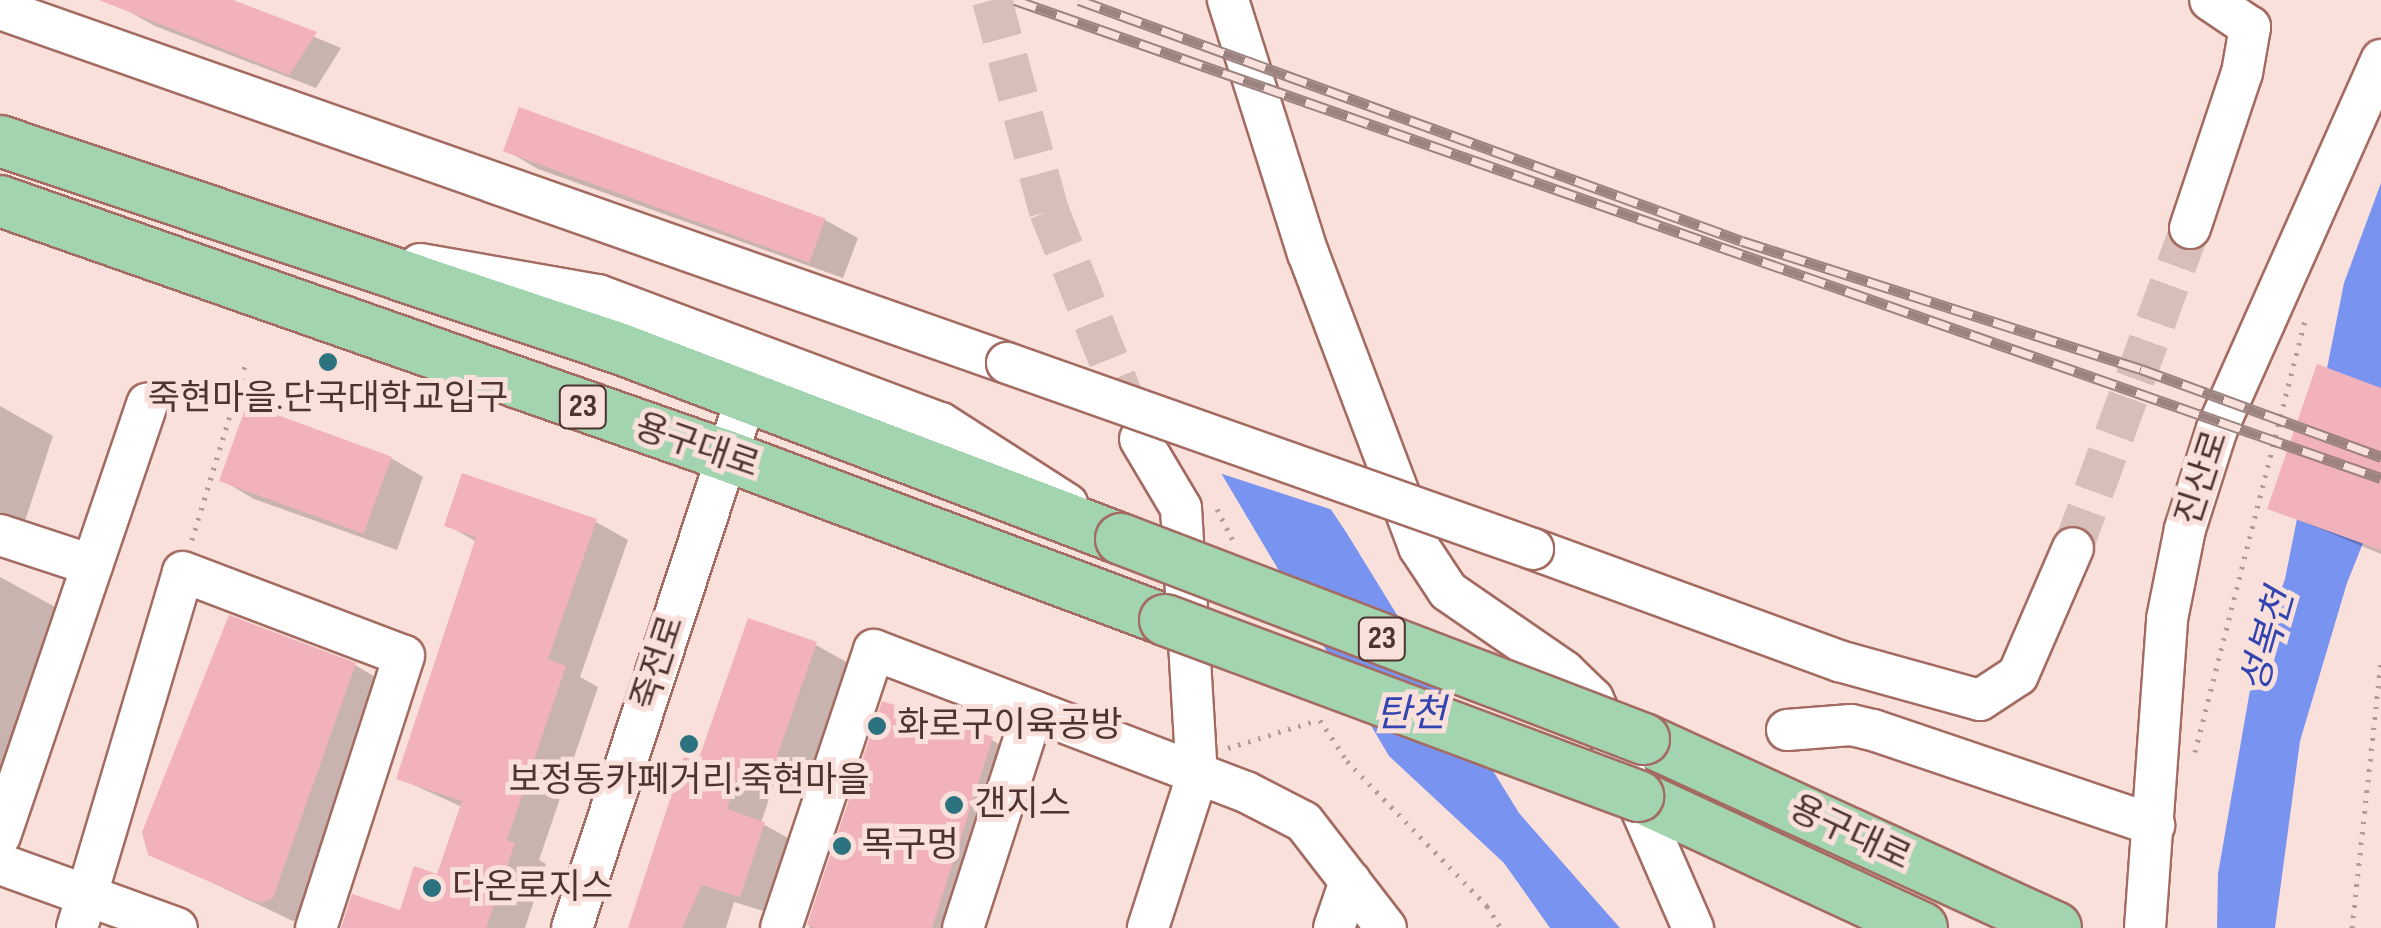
<!DOCTYPE html>
<meta charset="utf-8">
<style>
body{margin:0}
#map{position:relative;width:2381px;height:928px;overflow:hidden;background:#fae0db;font-family:"Sofia Sans Condensed","Noto Sans KR",sans-serif}
div>[style]{position:absolute}
.water>*{inset:0;background:#7993f0}
.pier>*{inset:0;background:#fae0db}
.shadow>*{inset:0;background:#0003}
.building>*{inset:0;background:#f2b2bb;transform-origin:0 0}
.minor-tunnel>*{height:40px;margin-top:-20px;transform-origin:0;background:repeating-linear-gradient(90deg,#d7beb9 0 40px,transparent 0 60px)}
.path>*{height:5px;margin-top:-2.5px;transform-origin:0;background:repeating-linear-gradient(90deg,#b59b97 0 2.5px,transparent 0 10.5px)}
.roads{filter:drop-shadow(2px 0 #a36b61) drop-shadow(-2px 0 #a36b61) drop-shadow(0 2px #a36b61) drop-shadow(0 -2px #a36b61)}
.minor>*{height:40px;margin:-20px;padding:0 20px;transform-origin:20px;border-radius:20px;background:#fff}
.major>*{height:50px;margin:-25px;padding:0 25px;transform-origin:25px;border-radius:25px;background:#a2d4af}
.rail>*{height:11px;margin-top:-5.5px;transform-origin:0;background:repeating-linear-gradient(90deg,#fae0db 0 22px,#9d837f 0 44px);box-sizing:border-box;border-block:2px solid #9d837f}
.bridges{filter:drop-shadow(2px 0 #a36b61) drop-shadow(-2px 0 #a36b61) drop-shadow(0 2px #a36b61) drop-shadow(0 -2px #a36b61)}
.minor-bridge>*{height:40px;margin:-20px;padding:0 20px;transform-origin:20px;border-radius:20px;background:#fff}
.major-bridge>*{height:50px;margin:-25px;padding:0 25px;transform-origin:25px;border-radius:25px;background:#a2d4af}
.dots>*{width:28px;height:28px;translate:-50% -50%;box-sizing:border-box;border:5px solid #fae0db;border-radius:50%}
span{translate:-50% -50%;white-space:nowrap;text-align:center;line-height:1.15;-webkit-text-stroke:10px #fae0db;paint-order:stroke}
.shield-label span{padding:2px 8px;background:#fae0db;border:2px solid;border-radius:8px;-webkit-text-stroke-width:0}
.shield-label{font-size:32px;color:#4d3430;font-weight:700}
.poi-label{font-size:35px;color:#4d3430}
.left{translate:0 -50%;text-align:left}
.street-label{font-size:35px;color:#4d3430}
.water-label{font-size:38px;color:#3244af;font-style:italic}
</style>
<div id="map">
<div class="water">
<div style="clip-path:polygon(2381px 183px,2381px 498px,2347px 583px,2300px 741px,2275px 928px,2217px 928px,2218px 874px,2254px 667px,2285px 579px,2344px 283px)"></div>
<div style="clip-path:polygon(1173px 273px,1346px 532px,1519px 813px,1620px 928px,1550px 928px,1504px 863px,1389px 756px,1142px 340px)"></div>
</div>
<div class="pier">
<div style="clip-path:polygon(1059px 0,1137px 0,1178px 271px,1339px 512px,1213px 471px,1137px 343px)"></div>
</div>
<div class="shadow">
<div style="clip-path:polygon(134px 0,226px 0,341px 48px,316px 88px,155px 26px,130px 12px)"></div>
<div style="clip-path:polygon(520px 110px,825px 220px,858px 238px,843px 278px,538px 169px,506px 150px)"></div>
<div style="clip-path:polygon(2381px 390px,2381px 554px,2270px 508px)"></div>
<div style="clip-path:polygon(0 406px,53px 436px,21px 533px,0 521px)"></div>
<div style="clip-path:polygon(391px 458px,423px 477px,397px 550px,254px 499px,222px 480px)"></div>
<div style="clip-path:polygon(596px 522px,628px 540px,580px 677px,598px 687px,539px 860px,546px 864px,525px 928px,346px 928px,401px 913px,438px 877px,462px 807px,399px 778px,477px 542px,447px 525px)"></div>
<div style="clip-path:polygon(0 577px,68px 614px,0 786px)"></div>
<div style="clip-path:polygon(816px 645px,848px 663px,804px 791px,775px 781px,761px 823px,797px 843px,773px 914px,734px 902px,726px 928px,630px 928px,701px 761px)"></div>
<div style="clip-path:polygon(355px 665px,387px 684px,306px 916px,293px 921px,150px 853px)"></div>
<div style="clip-path:polygon(884px 704px,992px 740px,1036px 765px,982px 928px,809px 928px)"></div>
</div>
<div class="building">
<div style="clip-path:polygon(99px 0,233px 0,317px 32px,289px 75px)"></div>
<div style="left:519px;top:107px;width:326px;height:47px;rotate:20deg"></div>
<div style="clip-path:polygon(2317px 364px,2381px 388px,2381px 550px,2267px 509px)"></div>
<div style="left:247px;top:404px;width:154px;height:82px;rotate:20deg"></div>
<div style="clip-path:polygon(462px 473px,597px 519px,548px 659px,566px 666px,507px 840px,515px 843px,486px 928px,341px 928px,352px 894px,400px 910px,414px 866px,437px 874px,462px 801px,396px 779px,476px 537px,444px 526px)"></div>
<div style="clip-path:polygon(229px 615px,356px 663px,273px 898px,259px 903px,148px 855px,142px 832px)"></div>
<div style="clip-path:polygon(748px 618px,817px 642px,771px 774px,742px 764px,727px 809px,765px 822px,740px 897px,702px 885px,682px 928px,628px 928px,685px 753px,699px 758px)"></div>
<div style="clip-path:polygon(882px 701px,993px 737px,932px 928px,816px 928px,807px 925px)"></div>
</div>
<div class="minor-tunnel">
<div style="left:992px;top:0;width:219px;rotate:74.9deg"></div>
<div style="left:1049px;top:211px;width:237px;rotate:68.2deg"></div>
<div style="left:2073px;top:548px;width:341px;rotate:-69.9deg"></div>
</div>
<div class="path">
<div style="left:1217px;top:509px;width:34px;rotate:63deg"></div>
<div style="left:192px;top:540px;width:182px;rotate:-73.1deg"></div>
<div style="left:1320px;top:720px;width:49px;rotate:56.6deg"></div>
<div style="left:1347px;top:761px;width:202px;rotate:46deg"></div>
<div style="left:1487px;top:906px;width:26px;rotate:58deg"></div>
<div style="left:1228px;top:748px;width:94px;rotate:-17.3deg"></div>
<div style="left:2195px;top:752px;width:444px;rotate:-75.7deg"></div>
<div style="left:2352px;top:928px;width:267px;rotate:-83.8deg"></div>
</div>
<div class="roads">
<div class="minor">
<div style="left:1228px;top:0;width:265px;rotate:72.5deg"></div>
<div style="left:1308px;top:253px;width:314px;rotate:69.3deg"></div>
<div style="left:1419px;top:547px;width:53px;rotate:56.6deg"></div>
<div style="left:1448px;top:591px;width:141px;rotate:34.6deg"></div>
<div style="left:1564px;top:671px;width:40px;rotate:44deg"></div>
<div style="left:1593px;top:699px;width:250px;rotate:66.4deg"></div>
<div style="left:0;top:9px;width:1067px;rotate:19.37deg"></div>
<div style="left:2190px;top:228px;width:163px;rotate:-71.5deg"></div>
<div style="left:2242px;top:73px;width:47px;rotate:-80.1deg"></div>
<div style="left:2250px;top:27px;width:48px;rotate:-146deg"></div>
<div style="left:420px;top:264px;width:181px;rotate:9.9deg"></div>
<div style="left:598px;top:295px;width:366px;rotate:20.5deg"></div>
<div style="left:941px;top:423px;width:150px;rotate:32.7deg"></div>
<div style="left:1140px;top:439px;width:80px;rotate:59.3deg"></div>
<div style="left:1181px;top:508px;width:268px;rotate:86.6deg"></div>
<div style="left:1197px;top:776px;width:160px;rotate:107.9deg"></div>
<div style="left:0;top:535px;width:97px;rotate:18.1deg"></div>
<div style="left:1533px;top:549px;width:326px;rotate:20.1deg"></div>
<div style="left:1839px;top:661px;width:146px;rotate:15.5deg"></div>
<div style="left:1980px;top:700px;width:45px;rotate:-33.3deg"></div>
<div style="left:2018px;top:675px;width:138px;rotate:-66.6deg"></div>
<div style="left:1787px;top:730px;width:64px;rotate:-4.5deg"></div>
<div style="left:1851px;top:725px;width:23px;rotate:13deg"></div>
<div style="left:1873px;top:730px;width:297px;rotate:18.7deg"></div>
<div style="left:0;top:836px;width:457px;rotate:-71.2deg"></div>
<div style="left:0;top:864px;width:188px;rotate:19.9deg"></div>
<div style="left:77px;top:928px;width:371px;rotate:-73.4deg"></div>
<div style="left:183px;top:572px;width:236px;rotate:20.8deg"></div>
<div style="left:404px;top:656px;width:286px;rotate:107.9deg"></div>
<div style="left:572px;top:928px;width:558px;rotate:-71.82deg"></div>
<div style="left:781px;top:928px;width:293px;rotate:-71.5deg"></div>
<div style="left:874px;top:650px;width:398px;rotate:20.9deg"></div>
<div style="left:1246px;top:792px;width:65px;rotate:27.3deg"></div>
<div style="left:1304px;top:822px;width:134px;rotate:52.3deg"></div>
<div style="left:963px;top:928px;width:228px;rotate:-72.1deg"></div>
<div style="left:1334px;top:928px;width:50px;rotate:-71.2deg"></div>
<div style="left:2145px;top:928px;width:310px;rotate:-85.9deg"></div>
<div style="left:2167px;top:619px;width:92px;rotate:-78.7deg"></div>
<div style="left:2185px;top:529px;width:105px;rotate:-72.3deg"></div>
<div style="left:2217px;top:429px;width:404px;rotate:-66deg"></div>
</div>
<div class="major">
<div style="left:0;top:141px;width:655px;rotate:18.52deg"></div>
<div style="left:621px;top:349px;width:535px;rotate:20.81deg"></div>
<div style="left:0;top:201px;width:770px;rotate:19.33deg"></div>
<div style="left:727px;top:456px;width:468px;rotate:20.5deg"></div>
<div style="left:1644px;top:739px;width:453px;rotate:24.6deg"></div>
<div style="left:1638px;top:796px;width:313px;rotate:24.9deg"></div>
</div>
</div>
<div class="rail">
<div style="left:1015px;top:0;width:1447px;rotate:19.29deg"></div>
<div style="left:1079px;top:0;width:705px;rotate:19.98deg"></div>
<div style="left:1742px;top:241px;width:419px;rotate:17.8deg"></div>
<div style="left:2141px;top:369px;width:256px;rotate:20.1deg"></div>
</div>
<div class="bridges">
<div class="minor-bridge">
<div style="left:1007px;top:363px;width:558px;rotate:19.47deg"></div>
</div>
<div class="major-bridge">
<div style="left:1121px;top:539px;width:560px;rotate:20.93deg"></div>
<div style="left:1165px;top:620px;width:505px;rotate:20.41deg"></div>
</div>
</div>
<div class="dots">
<div style="left:328px;top:362px;background:#2c737f"></div>
<div style="left:877px;top:726px;background:#2c737f"></div>
<div style="left:689px;top:744px;background:#2c737f"></div>
<div style="left:954px;top:805px;background:#2c737f"></div>
<div style="left:842px;top:846px;background:#2c737f"></div>
<div style="left:432px;top:888px;background:#2c737f"></div>
</div>
<div class="shield-label">
<span style="left:583px;top:407px">23</span>
<span style="left:1382px;top:639px">23</span>
</div>
<div class="poi-label">
<span style="left:328px;top:399px">죽현마을.단국대학교입구</span>
<span class="left" style="left:897px;top:726px">화로구이육공방</span>
<span style="left:689px;top:781px">보정동카페거리.죽현마을</span>
<span class="left" style="left:974px;top:805px">갠지스</span>
<span class="left" style="left:862px;top:846px">목구멍</span>
<span class="left" style="left:452px;top:888px">다온로지스</span>
</div>
<div class="street-label">
<span style="left:697px;top:447px;rotate:19deg">용구대로</span>
<span style="left:2203px;top:478px;rotate:-72deg">진산로</span>
<span style="left:659px;top:663px;rotate:-72deg">죽전로</span>
<span style="left:1850px;top:834px;rotate:25deg">용구대로</span>
</div>
<div class="water-label">
<span style="left:2268px;top:641px;rotate:-74deg">성복천</span>
<span style="left:1411px;top:715px">탄천</span>
</div>
</div>
